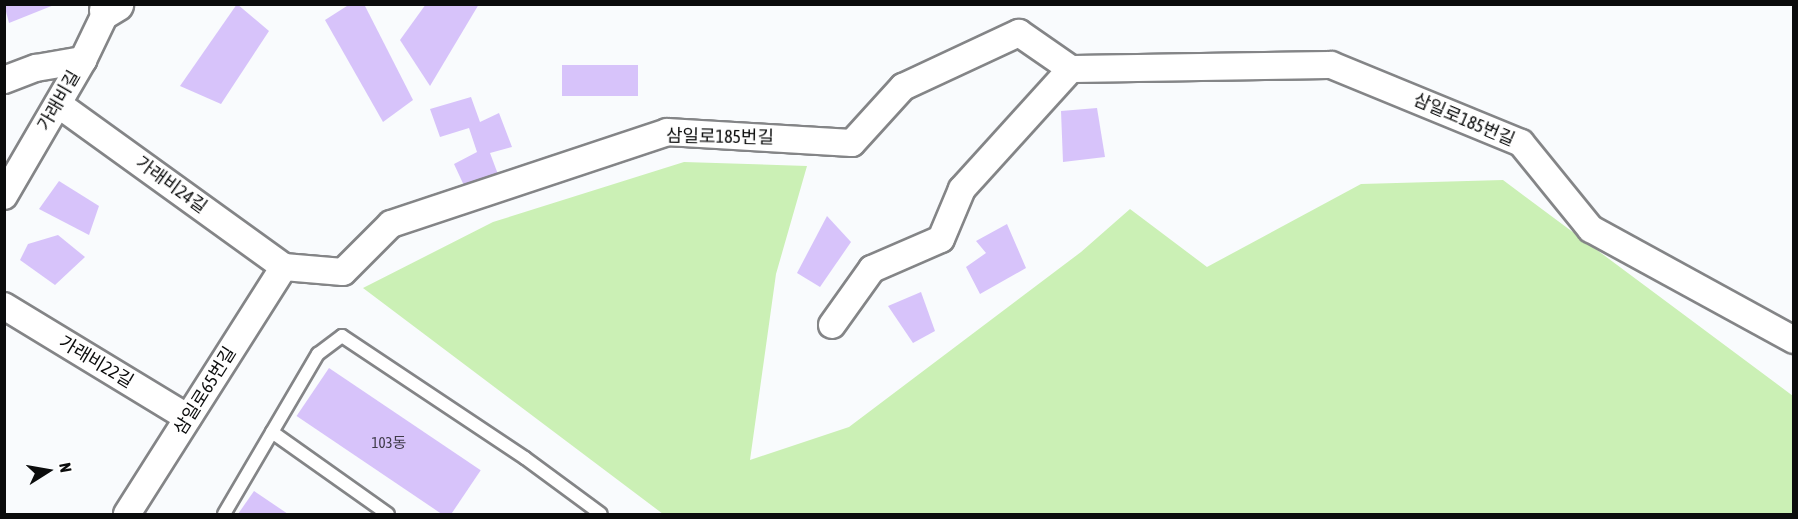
<!DOCTYPE html>
<meta charset="utf-8">
<style>
body{margin:0}
#map{position:relative;width:1798px;height:519px;overflow:hidden;background:#f9fbfd;font-family:"Asap Condensed","Noto Sans KR",sans-serif}
div>[style]{position:absolute}
.green>*{inset:0;background:#cbf0b5}
.building>*{inset:0;background:#d7c3fa;transform-origin:0 0}
.roads{filter:drop-shadow(2px 0 #848587) drop-shadow(-2px 0 #848587) drop-shadow(0 2px #848587) drop-shadow(0 -2px #848587)}
.lane>*{height:12px;margin:-6px;padding:0 6px;transform-origin:6px;border-radius:6px;background:#fff}
.street>*{height:26px;margin:-13px;padding:0 13px;transform-origin:13px;border-radius:13px;background:#fff}
.secondary>*{height:33px;margin:-16.5px;padding:0 16.5px;transform-origin:16.5px;border-radius:16.5px;background:#fff}
span{translate:-50% -50%;white-space:nowrap;text-align:center;line-height:1.15;-webkit-text-stroke:4.5px #fff;paint-order:stroke}
.number-label{font-size:15px;color:#3e3a48}
.number-label span{-webkit-text-stroke-width:0}
.street-label{font-size:18px;color:#0b0c0c}
.frame{position:absolute;inset:0;border:6px solid #0b0c0c;pointer-events:none}
.north{position:absolute;left:18px;top:441px;width:60px;height:60px;-webkit-text-stroke:4px #fff;paint-order:stroke;rotate:79deg;font-size:16px;font-weight:700;line-height:24px;text-align:center;color:#0b0c0c}
.north::after{content:'';display:block;margin:auto;width:21px;height:27px;background:#0b0c0c;clip-path:polygon(50% 0,100% 100%,50% 72%,0 100%)}
</style>
<div id="map">
<div class="green">
<div style="clip-path:polygon(684px 162px,807px 166px,776px 274px,750px 460px,849px 427px,1081px 252px,1130px 209px,1207px 267px,1361px 184px,1503px 180px,1793px 396px,1793px 514px,663px 514px,363px 288px,493px 222px)"></div>
</div>
<div class="building">
<div style="clip-path:polygon(4px 4px,54px 4px,54px 5px,9px 23px)"></div>
<div style="clip-path:polygon(237px 4px,269px 31px,221px 104px,180px 86px)"></div>
<div style="clip-path:polygon(350px 4px,364px 4px,413px 100px,383px 122px,325px 20px)"></div>
<div style="clip-path:polygon(426px 4px,479px 4px,430px 86px,400px 40px)"></div>
<div style="left:638px;top:65px;width:31px;height:76px;rotate:90deg"></div>
<div style="clip-path:polygon(471px 97px,480px 122px,499px 113px,512px 147px,490px 153px,499px 177px,467px 192px,454px 164px,477px 152px,469px 128px,440px 137px,430px 109px)"></div>
<div style="clip-path:polygon(1097px 108px,1105px 157px,1063px 162px,1061px 111px)"></div>
<div style="clip-path:polygon(59px 181px,99px 206px,89px 235px,39px 209px)"></div>
<div style="clip-path:polygon(827px 216px,851px 242px,820px 287px,797px 273px)"></div>
<div style="clip-path:polygon(1007px 224px,1026px 268px,980px 294px,966px 267px,986px 253px,976px 241px)"></div>
<div style="clip-path:polygon(58px 235px,85px 257px,55px 285px,20px 260px,28px 244px)"></div>
<div style="clip-path:polygon(921px 292px,935px 331px,913px 343px,888px 306px)"></div>
<div style="left:329px;top:368px;width:183px;height:58px;rotate:34deg"></div>
<div style="clip-path:polygon(254px 491px,288px 514px,238px 514px)"></div>
</div>
<div class="roads">
<div class="lane">
<div style="left:272px;top:432px;width:142px;rotate:35.3deg"></div>
<div style="left:224px;top:514px;width:186px;rotate:-59.6deg"></div>
<div style="left:318px;top:354px;width:30px;rotate:-37deg"></div>
<div style="left:342px;top:336px;width:220px;rotate:33.7deg"></div>
<div style="left:525px;top:458px;width:94px;rotate:36.4deg"></div>
</div>
<div class="street">
<div style="left:4px;top:80px;width:34px;rotate:-21deg"></div>
<div style="left:36px;top:68px;width:48px;rotate:-9.7deg"></div>
<div style="left:58px;top:104px;width:279px;rotate:35.8deg"></div>
<div style="left:4px;top:196px;width:157px;rotate:-59.8deg"></div>
<div style="left:83px;top:60px;width:62px;rotate:-64.3deg"></div>
<div style="left:284px;top:267px;width:59px;rotate:4.8deg"></div>
<div style="left:343px;top:272px;width:68px;rotate:-45deg"></div>
<div style="left:391px;top:224px;width:291px;rotate:-18.4deg"></div>
<div style="left:667px;top:132px;width:185px;rotate:3.4deg"></div>
<div style="left:852px;top:143px;width:76px;rotate:-47.7deg"></div>
<div style="left:903px;top:87px;width:128px;rotate:-25deg"></div>
<div style="left:1019px;top:33px;width:63px;rotate:34.7deg"></div>
<div style="left:1071px;top:69px;width:260px;rotate:-0.9deg"></div>
<div style="left:1331px;top:65px;width:205px;rotate:22.3deg"></div>
<div style="left:1521px;top:143px;width:111px;rotate:50.9deg"></div>
<div style="left:1591px;top:229px;width:231px;rotate:28.7deg"></div>
<div style="left:4px;top:306px;width:215px;rotate:31.3deg"></div>
<div style="left:832px;top:325px;width:69px;rotate:-54.5deg"></div>
<div style="left:872px;top:269px;width:75px;rotate:-23.5deg"></div>
<div style="left:941px;top:239px;width:54px;rotate:-67.2deg"></div>
<div style="left:962px;top:189px;width:162px;rotate:-47.8deg"></div>
<div style="left:127px;top:514px;width:293px;rotate:-57.6deg"></div>
</div>
<div class="secondary">
<div style="left:106px;top:10px;width:12px;rotate:-31deg"></div>
</div>
</div>
<div class="number-label">
<span style="left:389px;top:443px">103동</span>
</div>
<div class="street-label">
<span style="left:59px;top:101px;rotate:-60deg">가래비길</span>
<span style="left:1464px;top:120px;rotate:23deg">삼일로185번길</span>
<span style="left:720px;top:137px;rotate:1deg">삼일로185번길</span>
<span style="left:171px;top:185px;rotate:36deg">가래비24길</span>
<span style="left:96px;top:362px;rotate:31deg">가래비22길</span>
<span style="left:205px;top:391px;rotate:-58deg">삼일로65번길</span>
</div>
<div class="frame"></div>
<div class="north">N</div>
</div>
